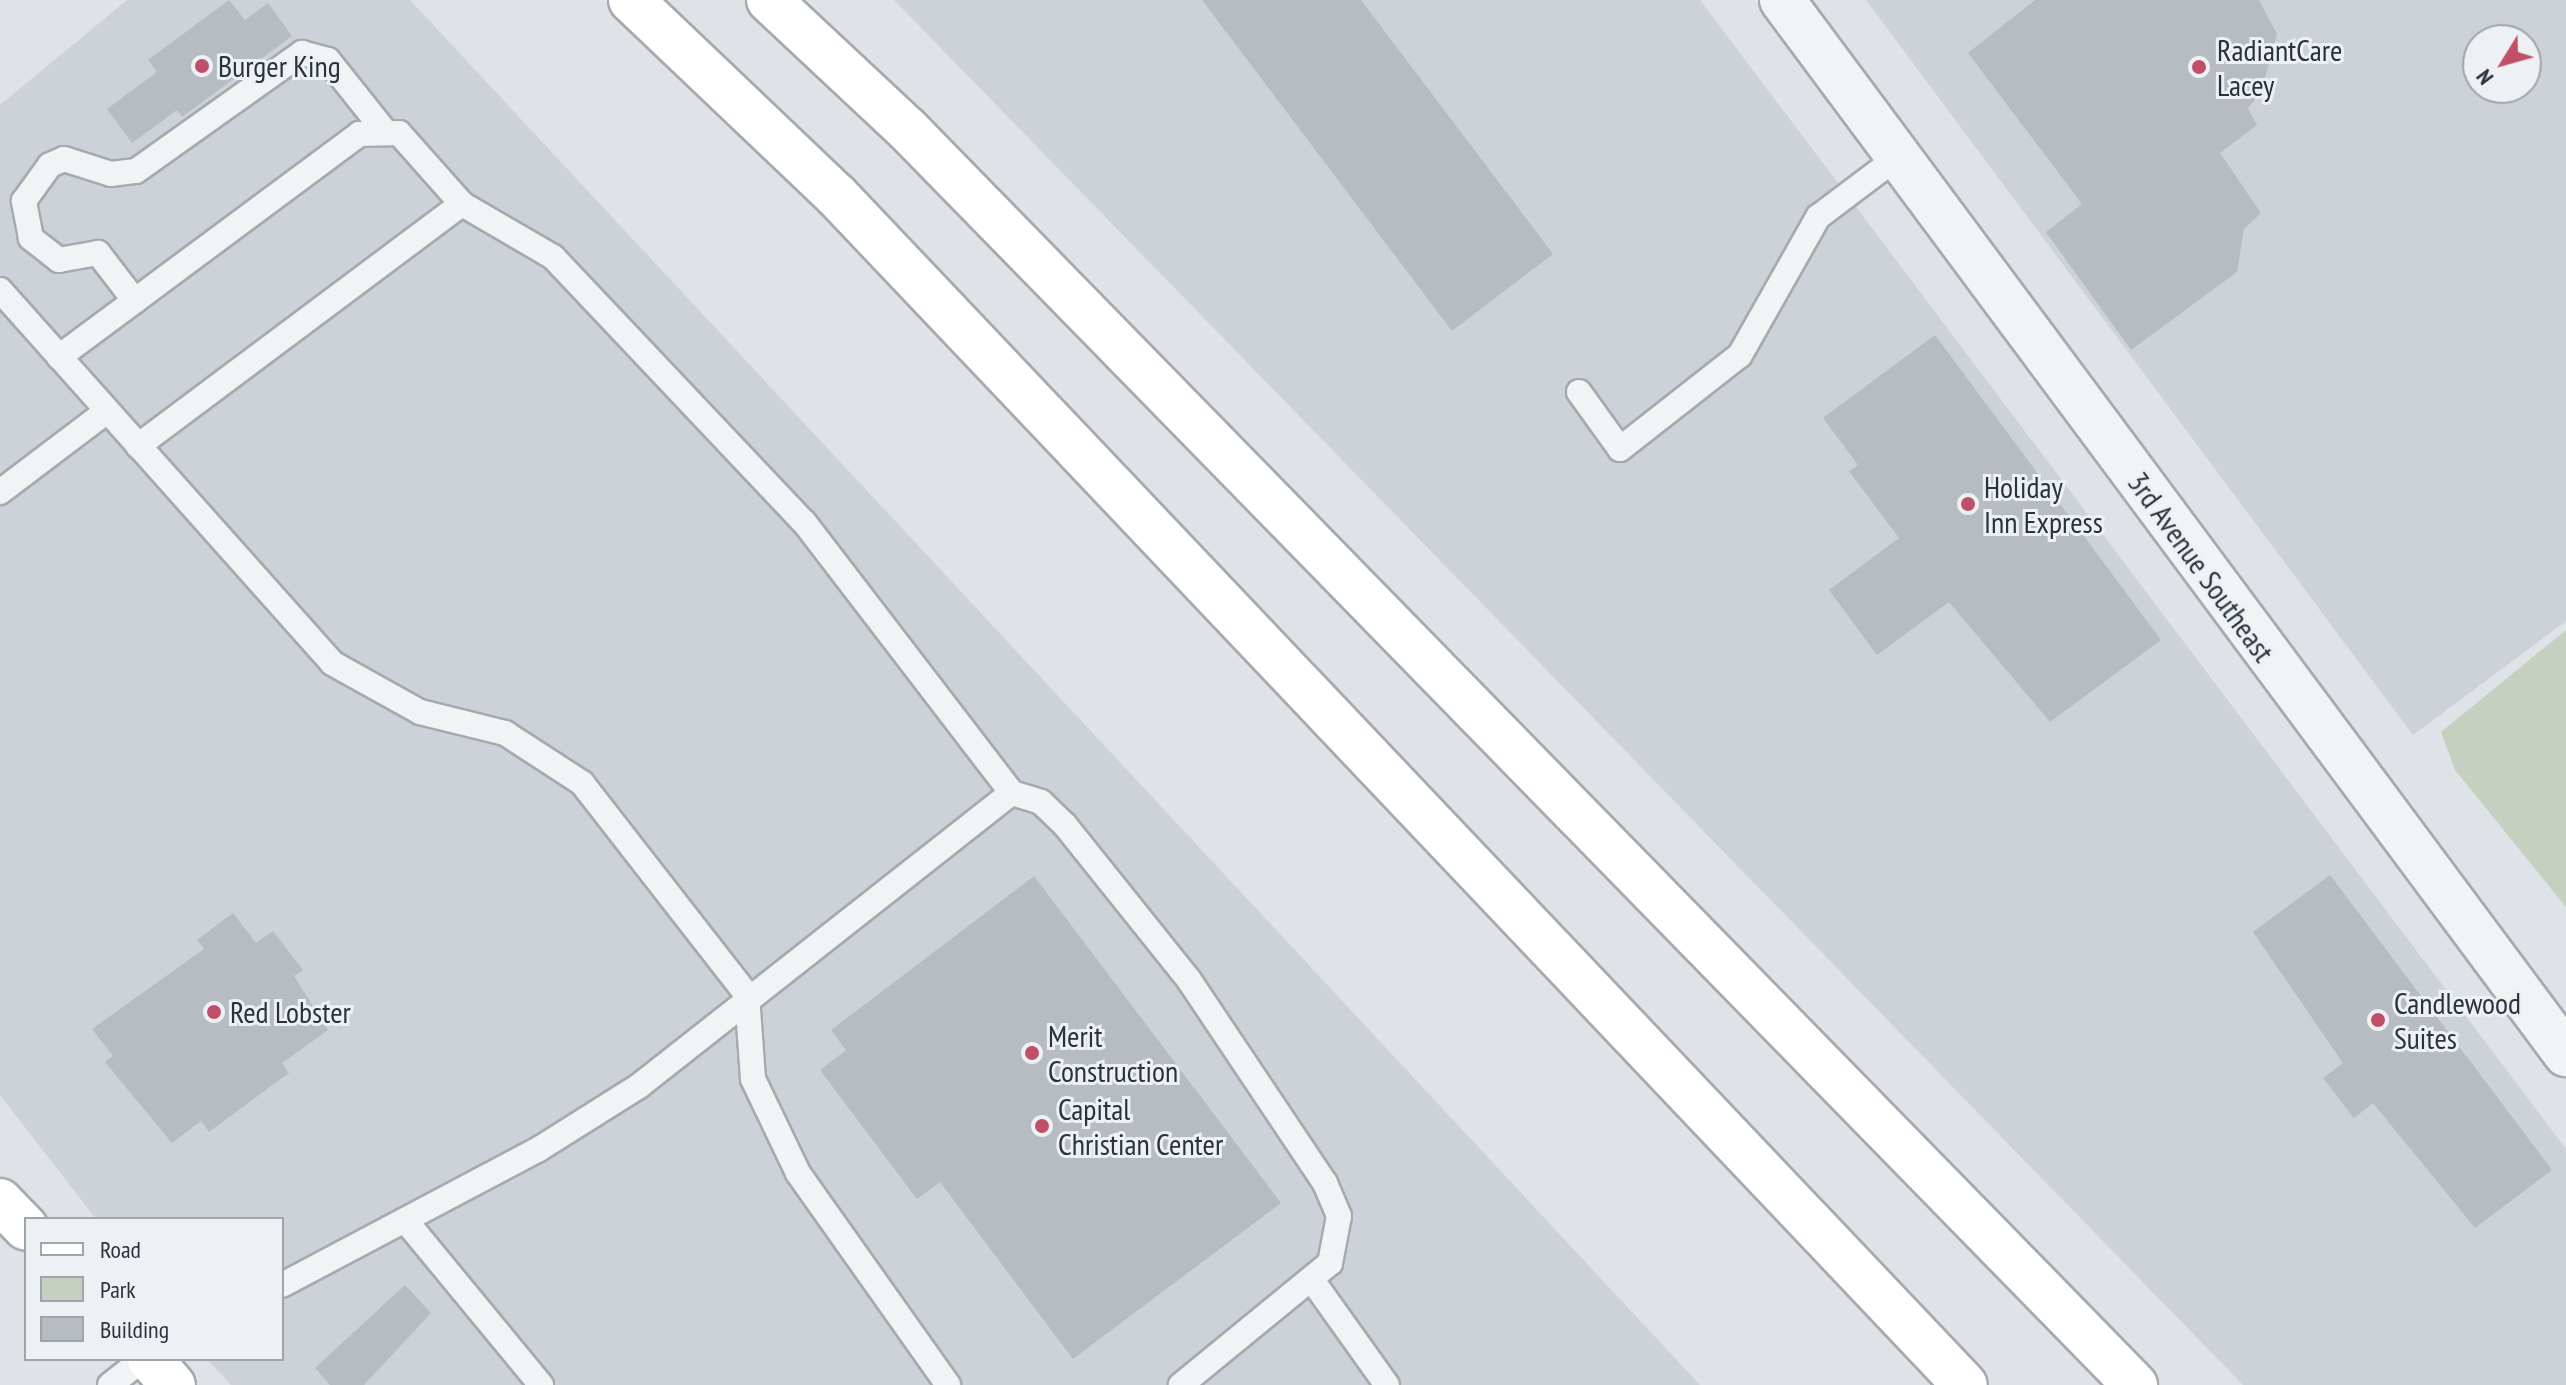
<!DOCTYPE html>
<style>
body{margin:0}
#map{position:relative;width:2566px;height:1385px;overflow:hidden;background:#dfe3e7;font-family:"PT Sans Narrow",sans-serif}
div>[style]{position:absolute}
.built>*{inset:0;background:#cdd2d8}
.green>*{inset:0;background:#c6d0c1}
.building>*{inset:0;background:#b7bcc3}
.roads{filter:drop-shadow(2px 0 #a5aab0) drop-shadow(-2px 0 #a5aab0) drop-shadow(0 2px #a5aab0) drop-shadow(0 -2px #a5aab0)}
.service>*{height:24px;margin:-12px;padding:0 12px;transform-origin:12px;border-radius:12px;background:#f1f3f5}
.tertiary>*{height:44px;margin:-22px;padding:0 22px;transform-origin:22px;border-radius:22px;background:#f1f3f5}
.primary>*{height:44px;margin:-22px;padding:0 22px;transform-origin:22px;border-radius:22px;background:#fff}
.motorway>*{height:44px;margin:-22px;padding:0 22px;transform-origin:22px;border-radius:22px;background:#fff}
.dots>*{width:22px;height:22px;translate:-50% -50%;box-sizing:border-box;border:4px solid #eef1f4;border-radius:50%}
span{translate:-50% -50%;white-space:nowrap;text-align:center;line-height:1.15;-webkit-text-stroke:6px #eef1f4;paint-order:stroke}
.poi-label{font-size:30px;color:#2a323c}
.left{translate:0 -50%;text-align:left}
.street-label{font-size:30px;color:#2a323c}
.legend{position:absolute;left:24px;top:1217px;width:260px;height:144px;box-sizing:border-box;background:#eef1f4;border:2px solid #a0a5aa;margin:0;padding:10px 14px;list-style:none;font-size:24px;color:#2a323c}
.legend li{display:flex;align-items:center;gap:16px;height:40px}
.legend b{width:40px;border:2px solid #a0a5aa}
.north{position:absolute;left:2462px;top:24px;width:80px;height:80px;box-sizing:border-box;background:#eef1f4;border:2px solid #a0a5aa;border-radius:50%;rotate:233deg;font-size:22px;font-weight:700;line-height:32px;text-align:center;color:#2a323c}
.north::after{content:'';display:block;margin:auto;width:28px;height:36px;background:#c0506a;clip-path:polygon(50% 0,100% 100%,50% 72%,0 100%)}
</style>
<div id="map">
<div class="built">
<div style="clip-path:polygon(127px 0,410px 0,1700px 1385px,231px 1385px,207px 1359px,282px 1359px,282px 1219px,96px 1219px,0 1095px,0 105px)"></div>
<div style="clip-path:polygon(894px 0,1700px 0,2566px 1149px,2566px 1385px,2243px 1385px)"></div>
<div style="clip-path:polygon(evenodd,1866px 0,2566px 0,2566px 621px,2413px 735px,1866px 0,2478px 40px,2526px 40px,2526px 88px,2478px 88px,2478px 40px)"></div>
</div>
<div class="green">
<div style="clip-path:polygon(2566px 630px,2566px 907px,2455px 770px,2441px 732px)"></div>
</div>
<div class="building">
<div style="clip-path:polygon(229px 0,245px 20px,268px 3px,292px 36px,182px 117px,177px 110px,132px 143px,107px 109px,157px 72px,148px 60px)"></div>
<div style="clip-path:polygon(1202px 0,1361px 0,1553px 254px,1452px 331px)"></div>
<div style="clip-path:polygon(2035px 0,2259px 0,2277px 34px,2261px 92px,2248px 108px,2257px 125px,2220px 153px,2261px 213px,2244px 229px,2237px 272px,2131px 350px,2046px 232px,2082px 204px,1968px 53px)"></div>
<div style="clip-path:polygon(1935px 335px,2161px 640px,2050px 722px,1949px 602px,1877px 655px,1829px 590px,1899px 538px,1849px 471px,1858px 465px,1823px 418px)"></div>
<div style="clip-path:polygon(2330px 875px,2552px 1170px,2475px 1228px,2373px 1103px,2354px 1118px,2323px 1078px,2343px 1063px,2253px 932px)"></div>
<div style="clip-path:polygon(1034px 876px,1281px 1203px,1073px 1359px,940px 1182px,917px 1199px,820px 1070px,846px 1050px,831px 1030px)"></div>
<div style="clip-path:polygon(233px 913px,256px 943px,273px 931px,303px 970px,294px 976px,328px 1030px,282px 1063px,289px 1073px,209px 1132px,201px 1121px,172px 1143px,105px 1062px,113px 1056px,92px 1029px,204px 949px,197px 940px)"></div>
<div style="clip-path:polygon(405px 1285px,431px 1313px,364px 1385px,330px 1385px,315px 1368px)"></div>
</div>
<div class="roads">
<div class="service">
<div style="left:0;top:290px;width:499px;rotate:48.3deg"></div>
<div style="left:332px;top:663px;width:101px;rotate:29.1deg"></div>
<div style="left:420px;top:712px;width:88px;rotate:13.9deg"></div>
<div style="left:505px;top:733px;width:92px;rotate:33deg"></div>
<div style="left:582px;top:783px;width:269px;rotate:52.1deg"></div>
<div style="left:747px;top:995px;width:84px;rotate:85.9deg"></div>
<div style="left:753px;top:1079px;width:104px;rotate:64.4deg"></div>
<div style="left:798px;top:1173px;width:260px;rotate:54.7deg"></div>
<div style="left:135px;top:301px;width:61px;rotate:-127.6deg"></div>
<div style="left:98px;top:253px;width:40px;rotate:170deg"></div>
<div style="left:59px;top:260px;width:36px;rotate:-142deg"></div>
<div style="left:31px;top:238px;width:38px;rotate:-101deg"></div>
<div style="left:24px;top:201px;width:44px;rotate:-54.2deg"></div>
<div style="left:50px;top:165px;width:15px;rotate:-23deg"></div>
<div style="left:64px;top:159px;width:49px;rotate:17.7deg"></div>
<div style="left:111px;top:174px;width:25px;rotate:-7deg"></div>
<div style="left:136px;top:171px;width:204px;rotate:-35.4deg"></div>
<div style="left:302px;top:53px;width:27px;rotate:15deg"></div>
<div style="left:328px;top:60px;width:87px;rotate:51.5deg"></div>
<div style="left:59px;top:357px;width:374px;rotate:-36.6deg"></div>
<div style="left:359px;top:134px;width:40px;rotate:-1.4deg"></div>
<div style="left:399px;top:133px;width:95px;rotate:48.4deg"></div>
<div style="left:462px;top:204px;width:105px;rotate:30.2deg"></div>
<div style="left:553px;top:257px;width:365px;rotate:46.6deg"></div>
<div style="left:804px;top:522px;width:342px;rotate:52.5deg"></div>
<div style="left:1579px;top:392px;width:70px;rotate:54.3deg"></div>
<div style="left:1620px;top:449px;width:152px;rotate:-38.1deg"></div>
<div style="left:1740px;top:355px;width:159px;rotate:-60.5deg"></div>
<div style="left:1818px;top:217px;width:101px;rotate:-37deg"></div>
<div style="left:138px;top:446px;width:404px;rotate:-36.8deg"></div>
<div style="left:0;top:492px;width:134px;rotate:-37.1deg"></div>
<div style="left:405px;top:1220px;width:214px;rotate:50.5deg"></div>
<div style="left:1312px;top:1280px;width:129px;rotate:54.5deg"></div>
<div style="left:282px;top:1285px;width:291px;rotate:-27.9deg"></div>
<div style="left:539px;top:1149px;width:118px;rotate:-32.2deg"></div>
<div style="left:639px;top:1086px;width:474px;rotate:-38.2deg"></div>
<div style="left:1012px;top:793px;width:30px;rotate:17deg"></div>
<div style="left:1041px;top:802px;width:33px;rotate:44deg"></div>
<div style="left:1065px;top:825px;width:198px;rotate:51.3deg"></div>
<div style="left:1189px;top:980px;width:244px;rotate:56.2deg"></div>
<div style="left:1325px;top:1183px;width:36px;rotate:67deg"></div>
<div style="left:1339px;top:1216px;width:48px;rotate:100.8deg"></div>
<div style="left:1330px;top:1263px;width:193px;rotate:140.7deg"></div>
<div style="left:110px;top:1385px;width:42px;rotate:-38.2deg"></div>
</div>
<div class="tertiary">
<div style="left:1782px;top:0;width:1314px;rotate:53.36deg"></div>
</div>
<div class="primary">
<div style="left:0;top:1201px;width:37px;rotate:46deg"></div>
<div style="left:150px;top:1359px;width:35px;rotate:49deg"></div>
</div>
<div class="motorway">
<div style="left:631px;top:0;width:283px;rotate:43.6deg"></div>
<div style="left:836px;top:195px;width:1640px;rotate:46.51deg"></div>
<div style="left:769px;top:0;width:189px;rotate:43.1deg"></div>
<div style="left:907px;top:129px;width:1757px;rotate:45.65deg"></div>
</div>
</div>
<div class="dots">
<div style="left:202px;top:66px;background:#c0506a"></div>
<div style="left:2199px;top:67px;background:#c0506a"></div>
<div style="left:1968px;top:504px;background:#c0506a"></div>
<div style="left:214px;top:1012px;background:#c0506a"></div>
<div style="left:2378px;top:1020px;background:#c0506a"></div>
<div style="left:1032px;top:1053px;background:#c0506a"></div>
<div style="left:1042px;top:1126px;background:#c0506a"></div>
</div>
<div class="poi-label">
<span class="left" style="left:2217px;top:67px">RadiantCare<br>Lacey</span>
<span class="left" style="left:218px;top:66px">Burger King</span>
<span class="left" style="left:1984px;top:504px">Holiday<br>Inn Express</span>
<span class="left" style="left:2394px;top:1020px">Candlewood<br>Suites</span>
<span class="left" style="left:230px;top:1012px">Red Lobster</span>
<span class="left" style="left:1048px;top:1053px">Merit<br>Construction</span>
<span class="left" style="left:1058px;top:1126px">Capital<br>Christian Center</span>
</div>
<div class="street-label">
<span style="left:2201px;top:567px;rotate:54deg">3rd Avenue Southeast</span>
</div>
<ul class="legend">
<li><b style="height:10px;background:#fff"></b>Road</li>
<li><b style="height:22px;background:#c6d0c1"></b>Park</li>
<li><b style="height:22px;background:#b7bcc3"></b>Building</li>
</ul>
<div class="north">N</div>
</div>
